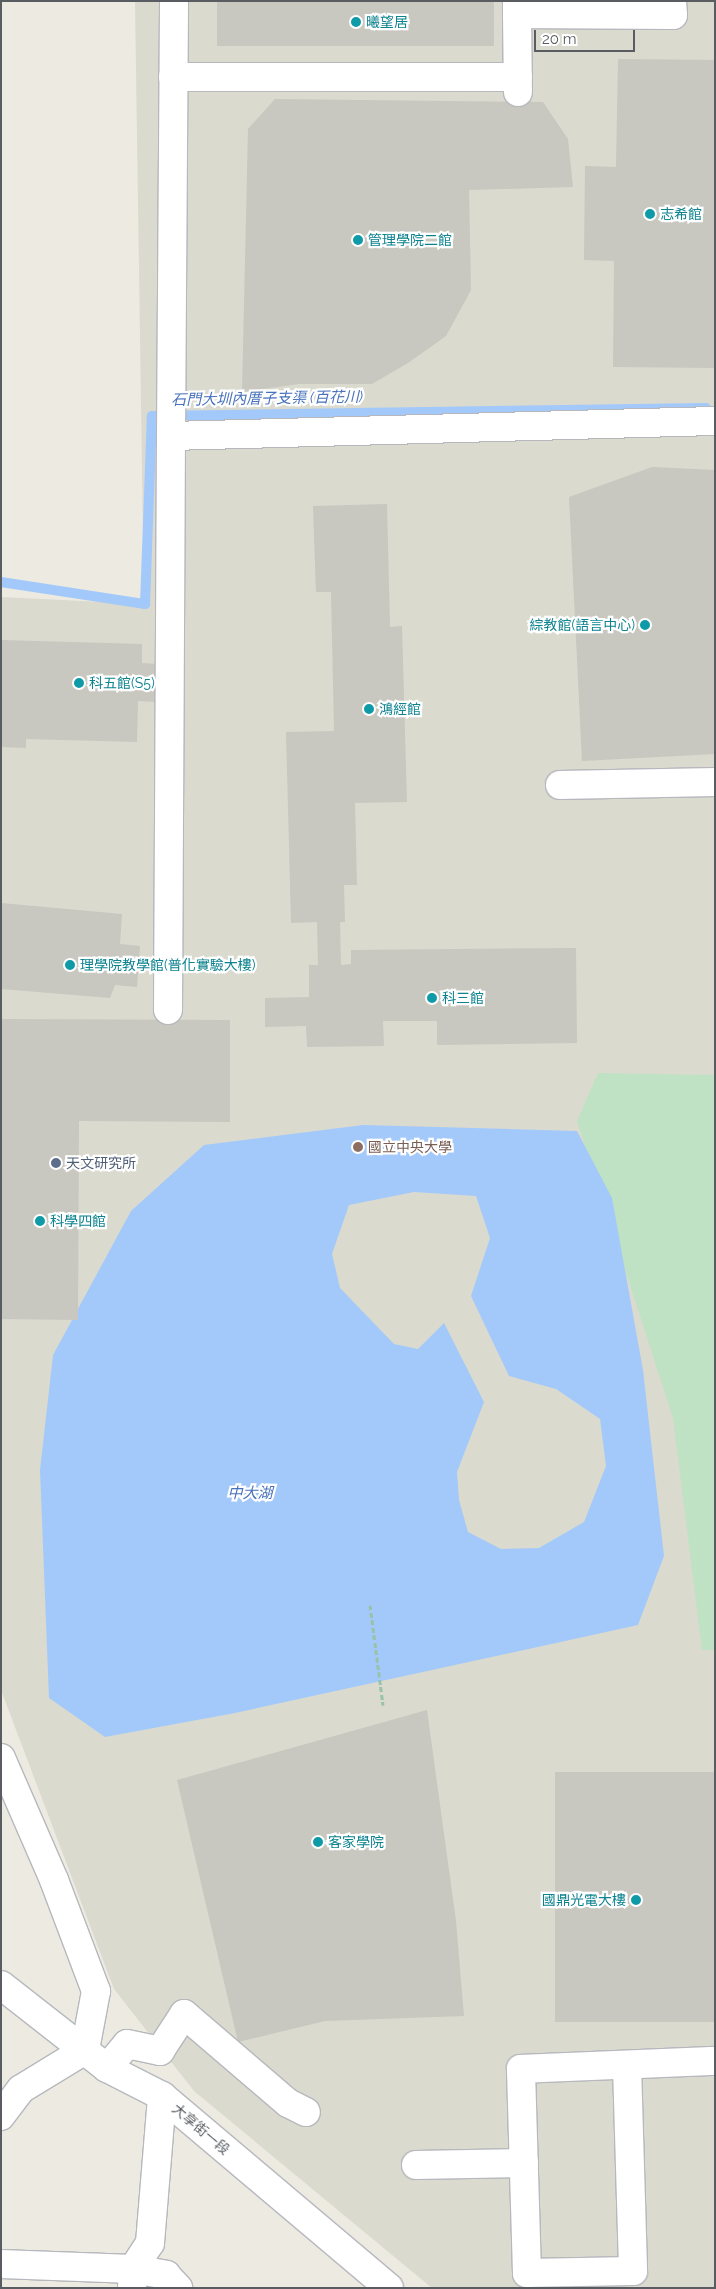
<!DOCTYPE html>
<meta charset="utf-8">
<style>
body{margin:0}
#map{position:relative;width:716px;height:2289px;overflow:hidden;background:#eceae1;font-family:Raleway,"Noto Sans TC",sans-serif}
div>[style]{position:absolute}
.education>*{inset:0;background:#dbdacf}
.green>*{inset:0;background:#bee2c3}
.water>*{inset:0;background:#a3c9fa}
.stream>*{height:10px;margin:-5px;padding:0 5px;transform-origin:5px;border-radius:5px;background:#a3c9fa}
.building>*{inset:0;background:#c8c7c0;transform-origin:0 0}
.path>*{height:3px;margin-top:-1.5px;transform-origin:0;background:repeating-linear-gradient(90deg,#98c2a9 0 5px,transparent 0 7.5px)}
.roads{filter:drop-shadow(1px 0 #b6b8bd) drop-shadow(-1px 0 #b6b8bd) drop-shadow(0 1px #b6b8bd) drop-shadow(0 -1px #b6b8bd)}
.minor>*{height:28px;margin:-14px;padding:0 14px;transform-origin:14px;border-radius:14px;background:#fff}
.dots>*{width:14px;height:14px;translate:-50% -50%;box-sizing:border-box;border:2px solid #fff;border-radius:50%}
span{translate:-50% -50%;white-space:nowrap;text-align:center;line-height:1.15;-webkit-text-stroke:4.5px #fff;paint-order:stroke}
.culture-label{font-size:14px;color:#0d838f}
.left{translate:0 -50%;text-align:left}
.right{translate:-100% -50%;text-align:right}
.education-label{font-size:14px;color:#785e54}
.service-label{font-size:14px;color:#4e5e75}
.street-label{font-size:14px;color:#595c61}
.water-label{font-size:15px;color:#4872bb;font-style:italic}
.frame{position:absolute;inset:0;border:2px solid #595c61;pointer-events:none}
.scale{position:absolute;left:534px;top:30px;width:101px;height:22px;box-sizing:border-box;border:2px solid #595c61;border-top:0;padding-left:6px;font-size:15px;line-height:18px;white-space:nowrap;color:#595c61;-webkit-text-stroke:4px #fff;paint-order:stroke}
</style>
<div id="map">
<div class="education">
<div style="clip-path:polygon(135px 1px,715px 1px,715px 2288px,432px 2288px,194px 2091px,114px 1989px,1px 1690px,1px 597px,144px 604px)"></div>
</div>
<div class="green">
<div style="clip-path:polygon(598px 1073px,715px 1075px,715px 1650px,702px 1650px,673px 1418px,577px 1121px)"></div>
</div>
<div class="water">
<div style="clip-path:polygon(evenodd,363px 1125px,577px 1131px,612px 1198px,643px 1370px,664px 1556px,638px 1625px,235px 1713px,105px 1737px,49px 1698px,40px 1470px,53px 1355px,131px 1211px,204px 1145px,363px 1125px,414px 1192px,476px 1196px,490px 1238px,471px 1296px,509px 1376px,556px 1389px,600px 1419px,606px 1466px,584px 1522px,539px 1548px,501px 1549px,468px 1532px,459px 1500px,457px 1472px,484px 1402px,444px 1323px,418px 1349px,394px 1344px,340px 1288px,332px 1254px,349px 1205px,414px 1192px)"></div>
</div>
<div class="stream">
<div style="left:1px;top:582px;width:146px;rotate:8.7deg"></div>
<div style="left:145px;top:604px;width:188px;rotate:-87.9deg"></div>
<div style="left:152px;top:416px;width:554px;rotate:-0.83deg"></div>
</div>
<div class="building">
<div style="left:217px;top:1px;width:277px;height:45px"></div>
<div style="clip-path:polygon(618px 59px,715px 60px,715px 368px,613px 367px,614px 261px,584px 260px,585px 166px,616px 167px)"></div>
<div style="clip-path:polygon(275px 99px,543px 102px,568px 139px,573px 187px,469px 190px,471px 290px,446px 336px,408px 363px,372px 384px,299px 384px,242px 392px,248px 129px)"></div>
<div style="clip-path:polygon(652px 467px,715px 470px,715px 754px,582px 761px,569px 497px)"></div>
<div style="clip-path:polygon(387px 504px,390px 627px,402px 626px,407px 802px,355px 803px,357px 885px,344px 885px,345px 922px,340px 922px,341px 965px,351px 964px,351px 950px,576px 948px,577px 1043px,437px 1045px,437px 1021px,383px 1021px,384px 1046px,307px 1047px,306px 1026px,265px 1027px,265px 998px,309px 997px,309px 965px,318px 965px,317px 922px,291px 923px,286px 732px,334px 731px,331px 592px,316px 592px,313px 506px)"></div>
<div style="clip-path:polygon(1px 640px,142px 644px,142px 663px,158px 664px,157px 702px,138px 701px,137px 742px,26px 739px,26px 748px,1px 747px)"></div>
<div style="clip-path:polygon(1px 903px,122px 914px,120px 944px,140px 946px,137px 987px,115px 985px,110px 998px,1px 989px)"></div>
<div style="clip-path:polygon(1px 1019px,230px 1020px,230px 1122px,79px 1121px,78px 1320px,1px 1319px)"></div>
<div style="clip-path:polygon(427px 1710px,456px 1921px,464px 2016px,325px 2021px,238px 2042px,177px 1780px)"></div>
<div style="left:715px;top:1772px;width:250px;height:160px;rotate:90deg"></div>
</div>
<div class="path">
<div style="left:370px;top:1605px;width:101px;rotate:82.6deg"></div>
</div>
<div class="roads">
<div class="minor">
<div style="left:517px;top:1px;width:13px;rotate:90deg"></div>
<div style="left:517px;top:14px;width:156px;rotate:0.4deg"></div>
<div style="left:673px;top:15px;width:14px;rotate:-94deg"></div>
<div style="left:517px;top:14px;width:78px;rotate:89.3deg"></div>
<div style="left:173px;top:77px;width:345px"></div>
<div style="left:171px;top:436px;width:435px;rotate:-89.6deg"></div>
<div style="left:560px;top:785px;width:155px;rotate:-1.1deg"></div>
<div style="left:168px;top:1010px;width:574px;rotate:-89.7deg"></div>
<div style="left:171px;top:436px;width:544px;rotate:-1.58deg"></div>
<div style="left:1px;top:1758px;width:133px;rotate:66.5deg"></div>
<div style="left:54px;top:1880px;width:119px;rotate:69.3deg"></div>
<div style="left:96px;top:1991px;width:60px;rotate:100.6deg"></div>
<div style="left:85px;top:2050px;width:75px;rotate:148.6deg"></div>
<div style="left:21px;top:2089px;width:34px;rotate:127deg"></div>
<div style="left:1px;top:1985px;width:135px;rotate:38.1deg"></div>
<div style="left:107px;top:2068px;width:62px;rotate:27deg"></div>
<div style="left:162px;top:2096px;width:297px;rotate:40.2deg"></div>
<div style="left:627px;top:2066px;width:205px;rotate:88.3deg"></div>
<div style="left:633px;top:2271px;width:106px;rotate:178.9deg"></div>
<div style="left:527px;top:2273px;width:204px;rotate:-91.7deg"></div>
<div style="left:521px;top:2069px;width:194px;rotate:-2.4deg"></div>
<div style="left:107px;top:2068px;width:31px;rotate:-50deg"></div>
<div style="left:127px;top:2044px;width:34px;rotate:12deg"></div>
<div style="left:160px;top:2051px;width:44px;rotate:-57deg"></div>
<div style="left:184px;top:2014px;width:137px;rotate:40.6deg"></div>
<div style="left:288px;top:2103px;width:20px;rotate:27deg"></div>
<div style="left:416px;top:2165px;width:108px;rotate:-1.1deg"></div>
<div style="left:1px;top:2264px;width:132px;rotate:2.2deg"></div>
<div style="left:133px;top:2269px;width:34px;rotate:10deg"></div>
<div style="left:166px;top:2275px;width:18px;rotate:47deg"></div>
<div style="left:132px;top:2288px;width:19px;rotate:-87deg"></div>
<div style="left:133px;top:2269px;width:31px;rotate:-57deg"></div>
<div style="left:150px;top:2243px;width:147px;rotate:-85.3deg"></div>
</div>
</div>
<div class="dots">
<div style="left:356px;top:22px;background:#0f9aa8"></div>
<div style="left:650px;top:214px;background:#0f9aa8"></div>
<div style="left:358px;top:240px;background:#0f9aa8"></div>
<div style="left:645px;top:625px;background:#0f9aa8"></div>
<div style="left:79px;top:683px;background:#0f9aa8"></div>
<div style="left:369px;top:709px;background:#0f9aa8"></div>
<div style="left:70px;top:965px;background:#0f9aa8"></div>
<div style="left:432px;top:998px;background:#0f9aa8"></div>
<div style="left:358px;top:1147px;background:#8d6e63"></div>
<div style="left:56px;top:1163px;background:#5c6f8a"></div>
<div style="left:40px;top:1221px;background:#0f9aa8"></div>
<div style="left:318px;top:1842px;background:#0f9aa8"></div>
<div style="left:636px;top:1900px;background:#0f9aa8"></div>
</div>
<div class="culture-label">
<span class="left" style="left:366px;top:22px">曦望居</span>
<span class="left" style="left:660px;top:214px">志希館</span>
<span class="left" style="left:368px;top:240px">管理學院二館</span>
<span class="right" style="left:635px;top:625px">綜教館(語言中心)</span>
<span class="left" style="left:89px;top:683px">科五館(S5)</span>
<span class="left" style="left:379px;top:709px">鴻經館</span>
<span class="left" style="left:80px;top:965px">理學院教學館(普化實驗大樓)</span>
<span class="left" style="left:442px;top:998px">科三館</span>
<span class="left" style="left:50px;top:1221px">科學四館</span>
<span class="left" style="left:328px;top:1842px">客家學院</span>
<span class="right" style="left:626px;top:1900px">國鼎光電大樓</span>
</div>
<div class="education-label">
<span class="left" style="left:368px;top:1147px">國立中央大學</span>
</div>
<div class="service-label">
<span class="left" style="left:66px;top:1163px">天文研究所</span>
</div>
<div class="street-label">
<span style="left:201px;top:2129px;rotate:40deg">大享街一段</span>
</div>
<div class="water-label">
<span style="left:267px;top:399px;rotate:-1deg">石門大圳內厝子支渠 (百花川)</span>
<span style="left:250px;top:1494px">中大湖</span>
</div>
<div class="frame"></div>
<div class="scale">20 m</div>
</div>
